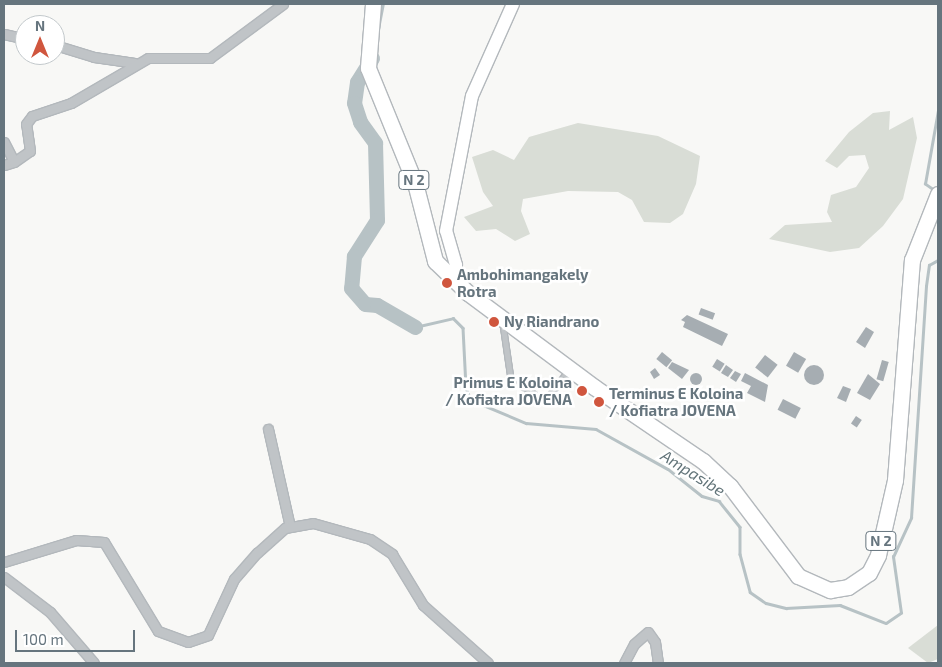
<!DOCTYPE html>
<style>
body{margin:0}
#map{position:relative;width:942px;height:667px;overflow:hidden;background:#f8f8f6;font-family:"Exo 2",sans-serif}
div>[style]{position:absolute}
.green>*{inset:0;background:#d9ddd6}
.stream>*{height:2.5px;margin:-1.25px;padding:0 1.25px;transform-origin:1.25px;border-radius:1.25px;background:#b7c2c5}
.river>*{height:15px;margin:-7.5px;padding:0 7.5px;transform-origin:7.5px;border-radius:7.5px;background:#b7c2c5}
.building>*{inset:0;background:#a6adb2;transform-origin:0 0}
.round{border-radius:50%}
.roads{filter:drop-shadow(1px 0 #b3b8bc) drop-shadow(-1px 0 #b3b8bc) drop-shadow(0 1px #b3b8bc) drop-shadow(0 -1px #b3b8bc)}
.lane>*{height:4.5px;margin:-2.25px;padding:0 2.25px;transform-origin:2.25px;border-radius:2.25px;background:#c0c4c7}
.street>*{height:9px;margin:-4.5px;padding:0 4.5px;transform-origin:4.5px;border-radius:4.5px;background:#c0c4c7}
.secondary>*{height:12px;margin:-6px;padding:0 6px;transform-origin:6px;border-radius:6px;background:#fff}
.primary>*{height:15px;margin:-7.5px;padding:0 7.5px;transform-origin:7.5px;border-radius:7.5px;background:#fff}
.dots>*{width:14px;height:14px;translate:-50% -50%;box-sizing:border-box;border:2px solid #fff;border-radius:50%}
span{translate:-50% -50%;white-space:nowrap;text-align:center;line-height:1.15;-webkit-text-stroke:5px #fff;paint-order:stroke}
.shield-label span{padding:1px 4px;background:#fff;border:1px solid;border-radius:4px;-webkit-text-stroke-width:0}
.shield-label{font-size:14px;color:#66757e;font-weight:700}
.poi-label{font-size:15px;color:#66757e;font-weight:700}
.left{translate:0 -50%;text-align:left}
.right{translate:-100% -50%;text-align:right}
.water-label{font-size:16px;color:#617378;font-style:italic}
.frame{position:absolute;inset:0;border:5px solid #66757e;pointer-events:none}
.north{position:absolute;left:15px;top:15px;width:50px;height:50px;box-sizing:border-box;background:#fff;border:1px solid #c2c8cb;border-radius:50%;rotate:0deg;font-size:14px;font-weight:700;line-height:20px;text-align:center;color:#66757e}
.north::after{content:'';display:block;margin:auto;width:18px;height:22px;background:#d0563e;clip-path:polygon(50% 0,100% 100%,50% 72%,0 100%)}
.scale{position:absolute;left:15px;top:630px;width:120px;height:22px;box-sizing:border-box;border:2px solid #66757e;border-top:0;padding-left:6px;font-size:15px;line-height:18px;white-space:nowrap;color:#66757e;-webkit-text-stroke:4px #fff;paint-order:stroke}
</style>
<div id="map">
<div class="green">
<div style="clip-path:polygon(890px 111px,889px 130px,913px 117px,917px 138px,903px 199px,883px 226px,859px 248px,830px 252px,769px 239px,785px 225px,832px 222px,827px 212px,831px 195px,856px 187px,869px 168px,865px 155px,849px 156px,837px 168px,825px 161px,849px 132px,873px 113px)"></div>
<div style="clip-path:polygon(578px 123px,658px 136px,700px 156px,696px 184px,683px 214px,670px 223px,644px 222px,632px 200px,618px 192px,568px 191px,523px 199px,521px 211px,530px 234px,515px 241px,496px 229px,476px 231px,464px 217px,493px 206px,483px 192px,472px 157px,493px 150px,514px 160px,529px 137px)"></div>
<div style="clip-path:polygon(938px 625px,938px 659px,928px 663px,908px 648px)"></div>
</div>
<div class="stream">
<div style="left:378px;top:29px;width:25px;rotate:-79deg"></div>
<div style="left:935px;top:191px;width:12px;rotate:-145deg"></div>
<div style="left:925px;top:184px;width:75px;rotate:-80deg"></div>
<div style="left:415px;top:327px;width:39px;rotate:-13deg"></div>
<div style="left:453px;top:318px;width:14px;rotate:45deg"></div>
<div style="left:463px;top:328px;width:60px;rotate:87.1deg"></div>
<div style="left:466px;top:388px;width:13px;rotate:67deg"></div>
<div style="left:471px;top:400px;width:60px;rotate:22.7deg"></div>
<div style="left:526px;top:423px;width:70px;rotate:4.9deg"></div>
<div style="left:596px;top:429px;width:82px;rotate:29.1deg"></div>
<div style="left:668px;top:469px;width:43px;rotate:38.5deg"></div>
<div style="left:702px;top:496px;width:18px;rotate:16deg"></div>
<div style="left:719px;top:501px;width:33px;rotate:51deg"></div>
<div style="left:740px;top:527px;width:27px;rotate:90deg"></div>
<div style="left:740px;top:554px;width:39px;rotate:75deg"></div>
<div style="left:750px;top:592px;width:19px;rotate:35deg"></div>
<div style="left:766px;top:603px;width:21px;rotate:14deg"></div>
<div style="left:786px;top:608px;width:54px;rotate:-3.2deg"></div>
<div style="left:840px;top:605px;width:49px;rotate:21.4deg"></div>
<div style="left:886px;top:623px;width:18px;rotate:-34deg"></div>
<div style="left:901px;top:613px;width:57px;rotate:-98.1deg"></div>
<div style="left:893px;top:557px;width:43px;rotate:-65.2deg"></div>
<div style="left:911px;top:518px;width:232px;rotate:-86.3deg"></div>
<div style="left:926px;top:286px;width:21px;rotate:-82deg"></div>
<div style="left:929px;top:265px;width:10px;rotate:-29deg"></div>
</div>
<div class="river">
<div style="left:372px;top:58px;width:28px;rotate:122deg"></div>
<div style="left:357px;top:82px;width:21px;rotate:98deg"></div>
<div style="left:354px;top:103px;width:20px;rotate:72deg"></div>
<div style="left:360px;top:122px;width:26px;rotate:54deg"></div>
<div style="left:375px;top:143px;width:77px;rotate:88.5deg"></div>
<div style="left:377px;top:220px;width:43px;rotate:122.6deg"></div>
<div style="left:354px;top:256px;width:32px;rotate:95deg"></div>
<div style="left:351px;top:288px;width:21px;rotate:49deg"></div>
<div style="left:365px;top:304px;width:12px;rotate:5deg"></div>
<div style="left:377px;top:305px;width:44px;rotate:30.1deg"></div>
</div>
<div class="building">
<div style="left:701px;top:308px;width:15px;height:7px;rotate:20deg"></div>
<div style="clip-path:polygon(687px 315px,728px 334px,722px 346px,683px 327px,685px 322px,681px 320px)"></div>
<div style="clip-path:polygon(866px 327px,874px 332px,865px 348px,856px 342px)"></div>
<div style="left:662px;top:352px;width:13px;height:9px;rotate:39deg"></div>
<div style="left:794px;top:352px;width:14px;height:16px;rotate:30deg"></div>
<div style="left:765px;top:355px;width:16px;height:16px;rotate:38deg"></div>
<div style="left:717px;top:359px;width:9px;height:9px;rotate:32deg"></div>
<div style="left:882px;top:360px;width:7px;height:20px;rotate:16deg"></div>
<div style="clip-path:polygon(672px 362px,689px 370px,682px 379px,668px 368px)"></div>
<div style="clip-path:polygon(726px 365px,733px 370px,728px 377px,721px 373px)"></div>
<div class="round" style="left:804px;top:365px;width:20px;height:20px"></div>
<div style="clip-path:polygon(655px 368px,660px 375px,654px 379px,650px 372px)"></div>
<div style="clip-path:polygon(735px 371px,741px 374px,736px 382px,730px 378px)"></div>
<div class="round" style="left:690px;top:373px;width:12px;height:12px"></div>
<div style="clip-path:polygon(745px 373px,768px 385px,765px 402px,747px 393px,751px 386px,741px 381px)"></div>
<div style="clip-path:polygon(868px 374px,880px 384px,870px 400px,857px 393px)"></div>
<div style="clip-path:polygon(843px 386px,851px 389px,846px 402px,837px 398px)"></div>
<div style="clip-path:polygon(648px 388px,656px 397px,652px 400px,644px 392px)"></div>
<div style="left:783px;top:399px;width:20px;height:12px;rotate:27deg"></div>
<div style="left:856px;top:416px;width:7px;height:9px;rotate:34deg"></div>
</div>
<div class="roads">
<div class="lane">
<div style="left:503px;top:324px;width:56px;rotate:81.7deg"></div>
<div style="left:511px;top:379px;width:40px;rotate:32.9deg"></div>
<div style="left:545px;top:401px;width:38px;rotate:-53deg"></div>
</div>
<div class="street">
<div style="left:4px;top:34px;width:22px;rotate:13deg"></div>
<div style="left:55px;top:45px;width:41px;rotate:17.1deg"></div>
<div style="left:94px;top:57px;width:41px;rotate:8.3deg"></div>
<div style="left:4px;top:142px;width:22px;rotate:63deg"></div>
<div style="left:14px;top:162px;width:10px;rotate:163deg"></div>
<div style="left:14px;top:162px;width:19px;rotate:-35deg"></div>
<div style="left:30px;top:151px;width:27px;rotate:-98deg"></div>
<div style="left:26px;top:124px;width:10px;rotate:-53deg"></div>
<div style="left:32px;top:116px;width:41px;rotate:-18.4deg"></div>
<div style="left:71px;top:103px;width:89px;rotate:-30.3deg"></div>
<div style="left:148px;top:58px;width:62px"></div>
<div style="left:210px;top:58px;width:91px;rotate:-36.5deg"></div>
<div style="left:268px;top:429px;width:100px;rotate:77.3deg"></div>
<div style="left:4px;top:562px;width:75px;rotate:-17deg"></div>
<div style="left:76px;top:540px;width:28px;rotate:4deg"></div>
<div style="left:104px;top:542px;width:104px;rotate:58.8deg"></div>
<div style="left:158px;top:631px;width:32px;rotate:20deg"></div>
<div style="left:188px;top:642px;width:21px;rotate:-19deg"></div>
<div style="left:208px;top:635px;width:62px;rotate:-65.1deg"></div>
<div style="left:234px;top:579px;width:35px;rotate:-49deg"></div>
<div style="left:257px;top:553px;width:38px;rotate:-42deg"></div>
<div style="left:285px;top:528px;width:28px;rotate:-10deg"></div>
<div style="left:313px;top:523px;width:59px;rotate:15.7deg"></div>
<div style="left:370px;top:539px;width:27px;rotate:34deg"></div>
<div style="left:392px;top:554px;width:60px;rotate:58.7deg"></div>
<div style="left:423px;top:605px;width:87px;rotate:41.7deg"></div>
<div style="left:4px;top:577px;width:58px;rotate:37.3deg"></div>
<div style="left:50px;top:612px;width:67px;rotate:49.2deg"></div>
<div style="left:624px;top:663px;width:21px;rotate:-62deg"></div>
<div style="left:634px;top:644px;width:18px;rotate:-41deg"></div>
<div style="left:648px;top:632px;width:12px;rotate:55deg"></div>
<div style="left:655px;top:642px;width:21px;rotate:82deg"></div>
</div>
<div class="secondary">
<div style="left:454px;top:282px;width:17px;rotate:-83deg"></div>
<div style="left:456px;top:265px;width:35px;rotate:-106deg"></div>
<div style="left:446px;top:231px;width:137px;rotate:-79.1deg"></div>
<div style="left:472px;top:96px;width:101px;rotate:-66deg"></div>
</div>
<div class="primary">
<div style="left:373px;top:4px;width:64px;rotate:94.5deg"></div>
<div style="left:368px;top:68px;width:124px;rotate:67.8deg"></div>
<div style="left:415px;top:183px;width:81px;rotate:75.6deg"></div>
<div style="left:435px;top:261px;width:46px;rotate:44.1deg"></div>
<div style="left:468px;top:293px;width:157px;rotate:36.7deg"></div>
<div style="left:594px;top:387px;width:132px;rotate:34.2deg"></div>
<div style="left:703px;top:461px;width:37px;rotate:43deg"></div>
<div style="left:730px;top:486px;width:113px;rotate:52.9deg"></div>
<div style="left:798px;top:576px;width:35px;rotate:24deg"></div>
<div style="left:830px;top:590px;width:18px;rotate:-9deg"></div>
<div style="left:848px;top:587px;width:25px;rotate:-34deg"></div>
<div style="left:869px;top:573px;width:20px;rotate:-63deg"></div>
<div style="left:878px;top:555px;width:77px;rotate:-77.2deg"></div>
<div style="left:895px;top:480px;width:221px;rotate:-85.6deg"></div>
<div style="left:912px;top:260px;width:71px;rotate:-68.5deg"></div>
</div>
</div>
<div class="dots">
<div style="left:447px;top:283px;background:#d0563e"></div>
<div style="left:494px;top:322px;background:#d0563e"></div>
<div style="left:582px;top:391px;background:#d0563e"></div>
<div style="left:599px;top:402px;background:#d0563e"></div>
</div>
<div class="shield-label">
<span style="left:414px;top:180px">N 2</span>
<span style="left:881px;top:541px">N 2</span>
</div>
<div class="poi-label">
<span class="left" style="left:457px;top:283px">Ambohimangakely<br>Rotra</span>
<span class="left" style="left:504px;top:322px">Ny Riandrano</span>
<span class="right" style="left:572px;top:391px">Primus E Koloina<br>/ Kofiatra JOVENA</span>
<span class="left" style="left:609px;top:402px">Terminus E Koloina<br>/ Kofiatra JOVENA</span>
</div>
<div class="water-label">
<span style="left:693px;top:473px;rotate:32deg">Ampasibe</span>
</div>
<div class="frame"></div>
<div class="north">N</div>
<div class="scale">100 m</div>
</div>
